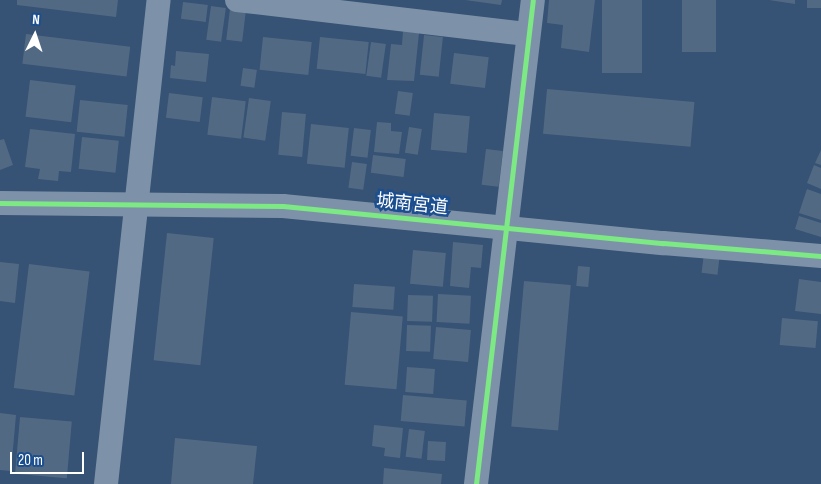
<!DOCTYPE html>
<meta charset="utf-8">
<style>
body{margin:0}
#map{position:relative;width:821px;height:484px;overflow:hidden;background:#365274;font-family:"Sofia Sans Condensed","Noto Sans JP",sans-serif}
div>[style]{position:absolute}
.building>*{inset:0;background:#526984;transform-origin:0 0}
.minor>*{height:24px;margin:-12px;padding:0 12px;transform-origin:12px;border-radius:12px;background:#7d92a8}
.cycleway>*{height:5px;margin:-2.5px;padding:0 2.5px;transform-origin:2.5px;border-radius:2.5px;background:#7ce984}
span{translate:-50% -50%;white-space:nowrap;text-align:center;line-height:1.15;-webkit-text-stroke:5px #1b4f8f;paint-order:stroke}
.street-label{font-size:18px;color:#fff}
.north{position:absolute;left:10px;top:10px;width:50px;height:50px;-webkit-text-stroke:4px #1b4f8f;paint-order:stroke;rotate:4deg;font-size:14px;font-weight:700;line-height:20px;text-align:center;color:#fff}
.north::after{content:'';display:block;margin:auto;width:18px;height:22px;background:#fff;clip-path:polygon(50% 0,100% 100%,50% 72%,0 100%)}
.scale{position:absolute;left:10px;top:452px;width:74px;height:22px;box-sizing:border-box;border:2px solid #fff;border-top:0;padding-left:6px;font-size:15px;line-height:18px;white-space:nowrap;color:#fff;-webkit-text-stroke:4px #1b4f8f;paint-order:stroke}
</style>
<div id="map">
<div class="building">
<div style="clip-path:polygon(17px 0,118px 0,116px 17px,17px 5px)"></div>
<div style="clip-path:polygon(465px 0,502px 0,501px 5px)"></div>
<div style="clip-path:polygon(549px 0,595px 0,589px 52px,561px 48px,563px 25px,547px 23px)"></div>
<div style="left:602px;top:0;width:40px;height:73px"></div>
<div style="left:682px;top:0;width:34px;height:52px"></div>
<div style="clip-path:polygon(769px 0,795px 0,795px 4px)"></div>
<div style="left:807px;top:0;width:14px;height:8px"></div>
<div style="left:183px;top:2px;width:25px;height:17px;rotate:7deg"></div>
<div style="left:211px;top:6px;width:15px;height:34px;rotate:8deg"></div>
<div style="left:230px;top:9px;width:16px;height:31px;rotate:7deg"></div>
<div style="clip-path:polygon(403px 31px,419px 33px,414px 81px,387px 80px,391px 44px,402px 45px)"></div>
<div style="left:26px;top:34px;width:105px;height:30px;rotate:7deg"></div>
<div style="left:424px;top:35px;width:19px;height:40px;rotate:6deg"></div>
<div style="left:263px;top:37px;width:49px;height:33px;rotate:6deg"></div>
<div style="left:320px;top:37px;width:49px;height:32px;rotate:6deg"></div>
<div style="left:371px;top:42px;width:15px;height:34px;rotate:8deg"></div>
<div style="clip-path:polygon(176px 51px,209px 54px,206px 82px,170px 78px,171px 65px,175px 66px)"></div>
<div style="left:454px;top:53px;width:35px;height:31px;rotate:7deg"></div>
<div style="left:243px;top:68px;width:14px;height:18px;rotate:8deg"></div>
<div style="left:30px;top:80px;width:46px;height:37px;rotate:7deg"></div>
<div style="left:547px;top:89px;width:148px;height:45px;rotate:5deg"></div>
<div style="left:398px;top:91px;width:15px;height:23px;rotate:8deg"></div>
<div style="left:169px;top:93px;width:34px;height:25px;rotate:7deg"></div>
<div style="left:212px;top:97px;width:34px;height:38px;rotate:7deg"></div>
<div style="left:249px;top:98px;width:22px;height:40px;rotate:8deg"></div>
<div style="left:80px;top:100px;width:48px;height:32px;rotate:6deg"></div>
<div style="left:282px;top:112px;width:24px;height:43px;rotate:5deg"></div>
<div style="left:434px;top:113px;width:36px;height:37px;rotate:5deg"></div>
<div style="clip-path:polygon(377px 122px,391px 123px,391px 131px,402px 132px,399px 154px,374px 152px)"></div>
<div style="left:311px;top:124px;width:38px;height:40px;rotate:6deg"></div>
<div style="left:409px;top:127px;width:13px;height:26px;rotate:9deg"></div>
<div style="left:354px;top:128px;width:17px;height:28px;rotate:7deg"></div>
<div style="clip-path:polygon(30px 129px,75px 134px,71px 172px,59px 171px,58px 181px,38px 179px,40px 169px,25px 167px)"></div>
<div style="left:82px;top:137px;width:37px;height:32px;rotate:6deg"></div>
<div style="clip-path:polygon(4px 139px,13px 165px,0 170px,0 140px)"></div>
<div style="left:486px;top:149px;width:17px;height:36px;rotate:7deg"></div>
<div style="clip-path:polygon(821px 150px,821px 165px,815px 163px)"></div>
<div style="left:373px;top:155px;width:33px;height:18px;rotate:7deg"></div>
<div style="left:352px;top:162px;width:15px;height:26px;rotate:8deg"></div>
<div style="clip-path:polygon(814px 165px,821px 168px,821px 189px,807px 183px)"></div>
<div style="clip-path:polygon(807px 189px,821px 194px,821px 220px,799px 213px)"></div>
<div style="clip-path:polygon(799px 216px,821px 223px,821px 237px,795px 229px)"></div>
<div style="left:167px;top:233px;width:47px;height:128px;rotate:6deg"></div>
<div style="clip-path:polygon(453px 242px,483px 245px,481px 268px,471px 267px,469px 288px,450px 286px)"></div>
<div style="left:413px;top:250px;width:33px;height:34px;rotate:5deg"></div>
<div style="left:704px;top:253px;width:16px;height:20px;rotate:7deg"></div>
<div style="clip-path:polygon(0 262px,19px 264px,15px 303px,0 301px)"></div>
<div style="left:29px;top:264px;width:61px;height:125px;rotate:7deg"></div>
<div style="left:578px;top:266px;width:12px;height:20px;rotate:5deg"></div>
<div style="clip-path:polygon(799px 279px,821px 282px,821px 314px,795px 311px)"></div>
<div style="left:524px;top:281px;width:47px;height:146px;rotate:5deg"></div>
<div style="left:354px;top:284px;width:41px;height:23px;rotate:4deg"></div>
<div style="left:438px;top:294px;width:33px;height:28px;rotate:3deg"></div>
<div style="left:408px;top:295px;width:25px;height:26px;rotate:2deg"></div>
<div style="left:351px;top:312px;width:52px;height:73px;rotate:5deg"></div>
<div style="left:782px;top:318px;width:36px;height:27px;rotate:5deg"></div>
<div style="left:407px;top:325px;width:24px;height:26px;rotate:2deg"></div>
<div style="left:436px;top:327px;width:35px;height:32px;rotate:5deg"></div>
<div style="left:407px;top:367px;width:28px;height:25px;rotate:4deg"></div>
<div style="left:403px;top:395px;width:64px;height:26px;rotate:5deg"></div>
<div style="clip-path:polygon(0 413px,16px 415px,11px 471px,0 470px)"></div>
<div style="left:20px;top:417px;width:52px;height:57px;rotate:5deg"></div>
<div style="clip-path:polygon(374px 425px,403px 428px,400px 458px,384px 456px,385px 448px,372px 446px)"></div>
<div style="left:409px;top:429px;width:16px;height:28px;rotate:7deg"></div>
<div style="clip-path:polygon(175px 438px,257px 446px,253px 484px,171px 484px)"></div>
<div style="left:428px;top:441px;width:18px;height:19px;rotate:3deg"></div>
<div style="clip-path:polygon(384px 468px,442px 474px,441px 484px,383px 484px)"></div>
</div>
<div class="minor">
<div style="left:237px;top:0;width:293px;rotate:6.7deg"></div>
<div style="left:0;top:203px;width:283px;rotate:0.6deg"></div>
<div style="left:283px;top:206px;width:382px;rotate:5.6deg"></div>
<div style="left:663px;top:243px;width:159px;rotate:4.7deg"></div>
<div style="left:106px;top:484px;width:487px;rotate:-83.8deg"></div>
<div style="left:476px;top:484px;width:487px;rotate:-83.3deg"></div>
</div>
<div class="cycleway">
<div style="left:0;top:203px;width:283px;rotate:0.6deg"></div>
<div style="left:283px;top:206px;width:382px;rotate:5.6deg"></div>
<div style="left:663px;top:243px;width:159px;rotate:4.7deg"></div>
<div style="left:476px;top:484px;width:487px;rotate:-83.3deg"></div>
</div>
<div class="street-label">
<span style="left:412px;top:205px;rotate:6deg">城南宮道</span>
</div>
<div class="north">N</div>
<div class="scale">20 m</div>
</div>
